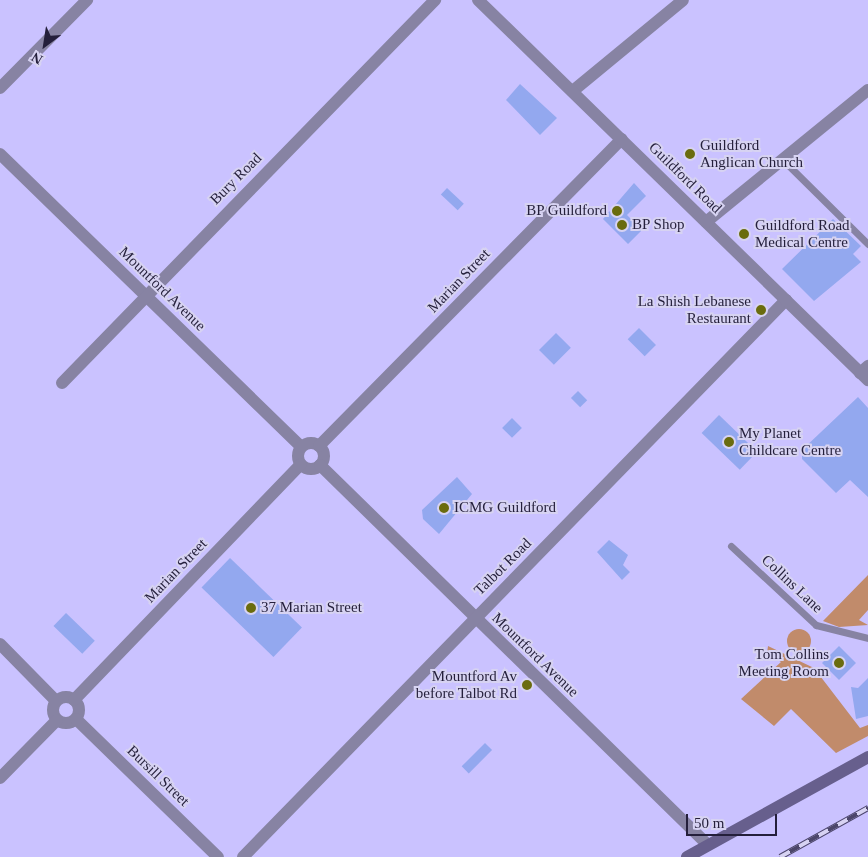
<!DOCTYPE html>
<style>
body{margin:0}
#map{position:relative;width:868px;height:857px;overflow:hidden;background:#cac2ff;font-family:Georgia,serif}
div>[style]{position:absolute}
.green>*{inset:0;background:#c18b6b}
.round{border-radius:50%}
.building>*{inset:0;background:#93a8ef;transform-origin:0 0}
.service>*{height:7px;margin:-3.5px;padding:0 3.5px;transform-origin:3.5px;border-radius:3.5px;background:#8783a3}
.minor>*{height:12px;margin:-6px;padding:0 6px;transform-origin:6px;border-radius:6px;background:#8783a3}
.minor>.ring{margin:-6px;padding:0;box-sizing:content-box;background:none;border:12px solid #8783a3;border-radius:50%}
.tertiary>*{height:12px;margin:-6px;padding:0 6px;transform-origin:6px;border-radius:6px;background:#8783a3}
.secondary>*{height:12px;margin:-6px;padding:0 6px;transform-origin:6px;border-radius:6px;background:#675f8d}
.rail>*{height:5.5px;margin-top:-2.75px;transform-origin:0;background:repeating-linear-gradient(90deg,#d7d3f2 0 11px,#4c466a 0 22px);box-sizing:border-box;border-block:1px solid #4c466a}
.dots>*{width:14px;height:14px;translate:-50% -50%;box-sizing:border-box;border:2px solid #d7d3f2;border-radius:50%}
span{translate:-50% -50%;white-space:nowrap;text-align:center;line-height:1.15;-webkit-text-stroke:4px #d7d3f2;paint-order:stroke}
.poi-label{font-size:15px;color:#241f3b}
.left{translate:0 -50%;text-align:left}
.right{translate:-100% -50%;text-align:right}
.street-label{font-size:15px;color:#241f3b}
.north{position:absolute;left:20px;top:20px;width:50px;height:50px;-webkit-text-stroke:4px #d7d3f2;paint-order:stroke;rotate:211deg;font-size:14px;font-weight:700;line-height:20px;text-align:center;color:#241f3b}
.north::after{content:'';display:block;margin:auto;width:18px;height:22px;background:#241f3b;clip-path:polygon(50% 0,100% 100%,50% 72%,0 100%)}
.scale{position:absolute;left:686px;top:814px;width:91px;height:22px;box-sizing:border-box;border:2px solid #241f3b;border-top:0;padding-left:6px;font-size:15px;line-height:18px;white-space:nowrap;color:#241f3b;-webkit-text-stroke:4px #d7d3f2;paint-order:stroke}
</style>
<div id="map">
<div class="green">
<div style="clip-path:polygon(868px 575px,868px 610px,859px 620px,868px 625px,839px 627px,823px 621px)"></div>
<div class="round" style="left:787px;top:629px;width:24px;height:24px"></div>
<div style="clip-path:polygon(768px 646px,814px 668px,860px 728px,868px 725px,868px 736px,836px 753px,791px 709px,774px 726px,741px 699px,781px 662px,767px 653px)"></div>
</div>
<div class="building">
<div style="clip-path:polygon(520px 84px,557px 118px,540px 135px,506px 100px)"></div>
<div style="clip-path:polygon(634px 183px,646px 196px,627px 215px,642px 230px,628px 244px,603px 219px)"></div>
<div style="left:447px;top:188px;width:23px;height:9px;rotate:43deg"></div>
<div style="clip-path:polygon(833px 219px,861px 246px,853px 254px,861px 262px,814px 301px,782px 269px)"></div>
<div style="left:639px;top:328px;width:24px;height:16px;rotate:45deg"></div>
<div style="left:556px;top:333px;width:21px;height:24px;rotate:45deg"></div>
<div style="left:578px;top:391px;width:13px;height:10px;rotate:45deg"></div>
<div style="clip-path:polygon(858px 397px,868px 408px,868px 497px,850px 480px,836px 493px,802px 459px,802px 450px)"></div>
<div style="left:719px;top:415px;width:53px;height:25px;rotate:44deg"></div>
<div style="left:512px;top:418px;width:14px;height:14px;rotate:45deg"></div>
<div style="clip-path:polygon(457px 477px,472px 494px,439px 534px,423px 519px,422px 510px)"></div>
<div style="clip-path:polygon(609px 540px,628px 555px,623px 565px,630px 572px,622px 580px,597px 552px)"></div>
<div style="left:230px;top:558px;width:100px;height:41px;rotate:44deg"></div>
<div style="left:66px;top:613px;width:40px;height:18px;rotate:44deg"></div>
<div style="left:839px;top:646px;width:24px;height:24px;rotate:45deg"></div>
<div style="clip-path:polygon(868px 678px,868px 716px,856px 719px,851px 687px,858px 688px)"></div>
<div style="left:485px;top:743px;width:10px;height:33px;rotate:45deg"></div>
</div>
<div class="service">
<div style="left:782px;top:159px;width:121px;rotate:44.7deg"></div>
<div style="left:731px;top:546px;width:116px;rotate:42.9deg"></div>
<div style="left:816px;top:625px;width:54px;rotate:14deg"></div>
</div>
<div class="minor">
<div style="left:0;top:88px;width:124px;rotate:-45.3deg"></div>
<div style="left:574px;top:90px;width:141px;rotate:-39.5deg"></div>
<div style="left:0;top:154px;width:420px;rotate:44.2deg"></div>
<div style="left:860px;top:373px;width:11px;rotate:-41deg"></div>
<div style="left:62px;top:383px;width:535px;rotate:-45.76deg"></div>
<div class="ring" style="left:298px;top:443px;width:14px;height:14px"></div>
<div style="left:319px;top:446px;width:431px;rotate:-45.4deg"></div>
<div style="left:320px;top:465px;width:543px;rotate:44.4deg"></div>
<div style="left:0;top:644px;width:80px;rotate:45.5deg"></div>
<div class="ring" style="left:53px;top:697px;width:14px;height:14px"></div>
<div style="left:74px;top:700px;width:327px;rotate:-46.1deg"></div>
<div style="left:76px;top:719px;width:198px;rotate:44.2deg"></div>
<div style="left:0;top:778px;width:81px;rotate:-45.5deg"></div>
<div style="left:243px;top:857px;width:778px;rotate:-45.73deg"></div>
</div>
<div class="tertiary">
<div style="left:478px;top:0;width:545px;rotate:44.26deg"></div>
<div style="left:706px;top:222px;width:209px;rotate:-39.2deg"></div>
</div>
<div class="secondary">
<div style="left:687px;top:857px;width:207px;rotate:-28.9deg"></div>
</div>
<div class="rail">
<div style="left:780px;top:857px;width:101px;rotate:-29.1deg"></div>
</div>
<div class="dots">
<div style="left:690px;top:154px;background:#6a6c0e"></div>
<div style="left:617px;top:211px;background:#6a6c0e"></div>
<div style="left:622px;top:225px;background:#6a6c0e"></div>
<div style="left:744px;top:234px;background:#6a6c0e"></div>
<div style="left:761px;top:310px;background:#6a6c0e"></div>
<div style="left:729px;top:442px;background:#6a6c0e"></div>
<div style="left:444px;top:508px;background:#6a6c0e"></div>
<div style="left:251px;top:608px;background:#6a6c0e"></div>
<div style="left:839px;top:663px;background:#6a6c0e"></div>
<div style="left:527px;top:685px;background:#6a6c0e"></div>
</div>
<div class="poi-label">
<span class="left" style="left:700px;top:154px">Guildford<br>Anglican Church</span>
<span class="right" style="left:607px;top:211px">BP Guildford</span>
<span class="left" style="left:632px;top:225px">BP Shop</span>
<span class="left" style="left:755px;top:234px">Guildford Road<br>Medical Centre</span>
<span class="right" style="left:751px;top:310px">La Shish Lebanese<br>Restaurant</span>
<span class="left" style="left:739px;top:442px">My Planet<br>Childcare Centre</span>
<span class="left" style="left:454px;top:508px">ICMG Guildford</span>
<span class="left" style="left:261px;top:608px">37 Marian Street</span>
<span class="right" style="left:829px;top:663px">Tom Collins<br>Meeting Room</span>
<span class="right" style="left:517px;top:685px">Mountford Av<br>before Talbot Rd</span>
</div>
<div class="street-label">
<span style="left:685px;top:178px;rotate:44deg">Guildford Road</span>
<span style="left:236px;top:179px;rotate:-45deg">Bury Road</span>
<span style="left:459px;top:281px;rotate:-46deg">Marian Street</span>
<span style="left:162px;top:289px;rotate:44deg">Mountford Avenue</span>
<span style="left:503px;top:567px;rotate:-45deg">Talbot Road</span>
<span style="left:176px;top:571px;rotate:-46deg">Marian Street</span>
<span style="left:792px;top:584px;rotate:43deg">Collins Lane</span>
<span style="left:535px;top:655px;rotate:44deg">Mountford Avenue</span>
<span style="left:158px;top:776px;rotate:44deg">Bursill Street</span>
</div>
<div class="north">N</div>
<div class="scale">50 m</div>
</div>
